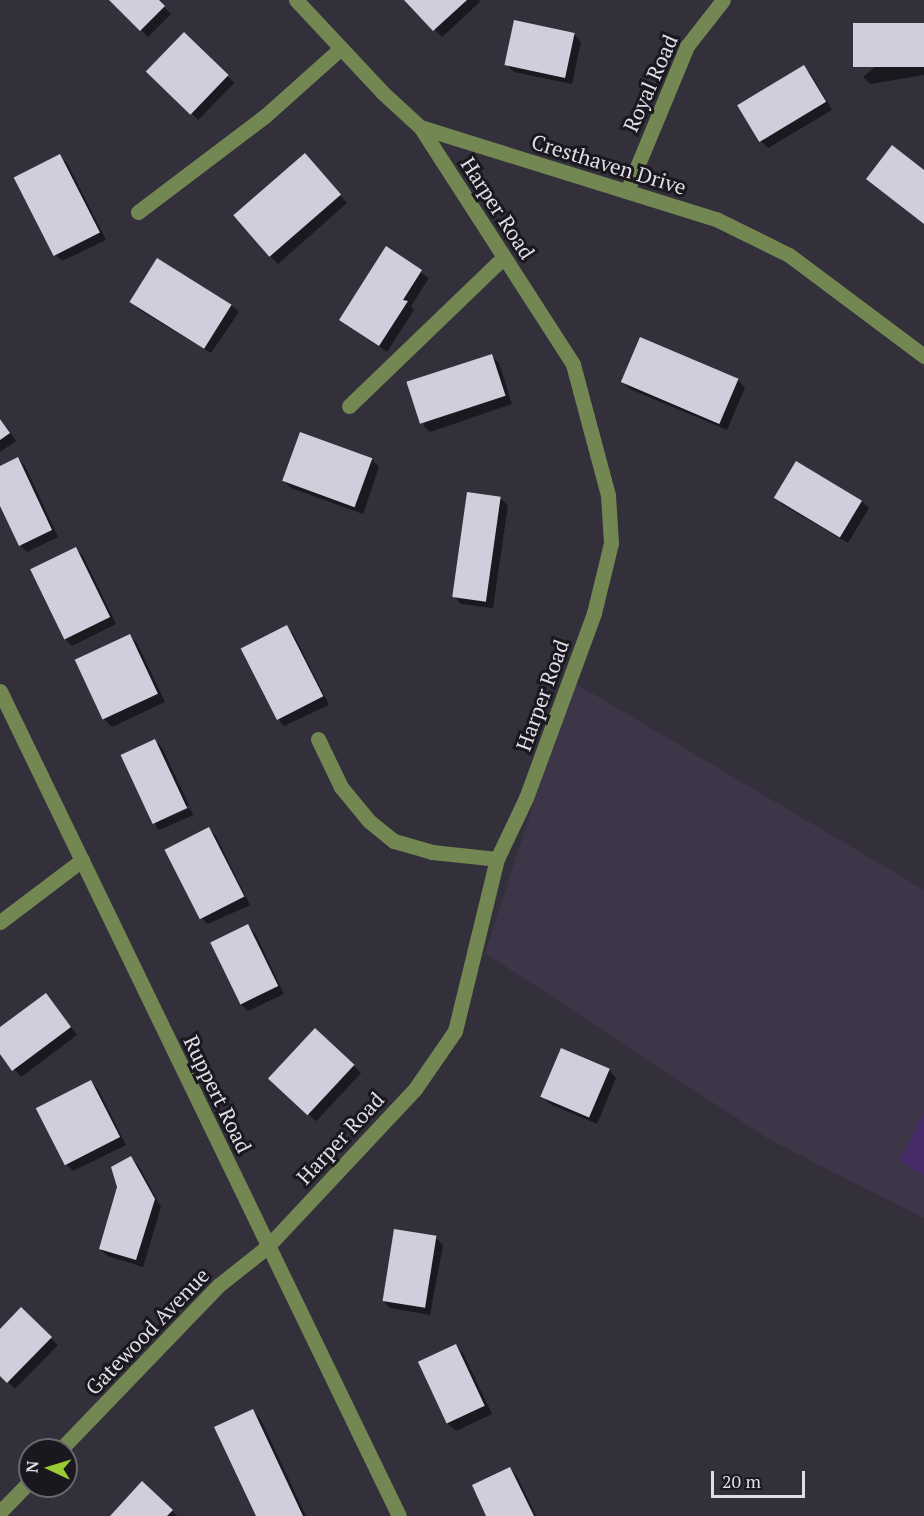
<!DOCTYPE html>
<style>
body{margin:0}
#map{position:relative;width:924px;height:1516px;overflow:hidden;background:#332f3b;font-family:"PT Serif",serif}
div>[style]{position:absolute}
.built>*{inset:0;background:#3c3648}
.green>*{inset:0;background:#472c69}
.shadow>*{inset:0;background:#0007;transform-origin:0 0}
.building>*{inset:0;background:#d2cddc;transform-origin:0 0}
.minor>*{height:15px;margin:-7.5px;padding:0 7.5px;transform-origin:7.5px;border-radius:7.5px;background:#738752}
span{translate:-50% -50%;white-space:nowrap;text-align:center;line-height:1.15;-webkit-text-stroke:6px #1a181e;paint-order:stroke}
.street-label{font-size:21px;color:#dfdde5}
.north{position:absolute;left:18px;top:1438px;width:60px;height:60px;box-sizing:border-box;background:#1a181e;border:2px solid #69676e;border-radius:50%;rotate:274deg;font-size:16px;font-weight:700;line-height:24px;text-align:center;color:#dfdde5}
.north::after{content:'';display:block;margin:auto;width:21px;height:27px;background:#9bcb32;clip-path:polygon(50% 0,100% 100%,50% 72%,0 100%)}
.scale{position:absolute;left:711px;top:1471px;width:94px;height:27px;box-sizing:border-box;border:3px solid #dfdde5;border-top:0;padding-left:8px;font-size:18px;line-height:21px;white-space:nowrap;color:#dfdde5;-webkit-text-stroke:4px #1a181e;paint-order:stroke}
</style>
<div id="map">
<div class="built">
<div style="clip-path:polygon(573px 682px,924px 890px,924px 1218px,770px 1140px,485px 953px)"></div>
</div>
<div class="green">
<div style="clip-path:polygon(924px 1112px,924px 1176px,900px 1161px)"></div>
</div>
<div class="shadow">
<div style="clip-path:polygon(111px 0,157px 0,171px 14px,148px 37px)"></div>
<div style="clip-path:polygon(406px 0,479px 0,480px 2px,442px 37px)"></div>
<div style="clip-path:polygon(924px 25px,924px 75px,870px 84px,863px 77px)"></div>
<div style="left:184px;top:34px;width:70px;height:52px;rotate:44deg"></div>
<div style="clip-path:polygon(574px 34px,581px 42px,572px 84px,514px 72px,507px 65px)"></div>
<div style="clip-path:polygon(803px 67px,811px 74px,832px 110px,768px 148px,760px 140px,739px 104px)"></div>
<div style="clip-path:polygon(60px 156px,67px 163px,106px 240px,62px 261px,54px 254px)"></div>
<div style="clip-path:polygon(312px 163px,347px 203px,278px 264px,271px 257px)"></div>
<div style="clip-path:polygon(924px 172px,924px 224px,868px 179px)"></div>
<div style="clip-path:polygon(386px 248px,429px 278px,411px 306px,414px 310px,387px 352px,341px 320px)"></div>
<div style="clip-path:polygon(131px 301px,231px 305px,239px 312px,211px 353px,138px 309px)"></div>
<div style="clip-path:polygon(491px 356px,499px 363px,512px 404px,430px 432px,423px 425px)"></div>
<div style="clip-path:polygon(738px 380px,745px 388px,727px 430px,630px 389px,622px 382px)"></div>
<div style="clip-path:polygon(0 418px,16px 441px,0 452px)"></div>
<div style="clip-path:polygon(18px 459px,25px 466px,58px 537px,27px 552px,20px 545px,0 503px,0 467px)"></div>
<div style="clip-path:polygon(372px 460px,379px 467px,363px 514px,291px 488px,284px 481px)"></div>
<div style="clip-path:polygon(797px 463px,862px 501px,869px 508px,848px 543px,783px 505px,776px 498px)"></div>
<div style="clip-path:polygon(500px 498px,508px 505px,493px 608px,461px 604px,454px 596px)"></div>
<div style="clip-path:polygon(76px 549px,83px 556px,116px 624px,72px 646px,65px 639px)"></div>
<div style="clip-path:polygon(287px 627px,294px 635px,329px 705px,284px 726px,277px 718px)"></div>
<div style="clip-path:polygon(130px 636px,137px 643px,165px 702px,112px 727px,104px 719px)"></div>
<div style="clip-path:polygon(155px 740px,162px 748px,189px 805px,155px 822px,155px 824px,123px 756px)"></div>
<div style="left:190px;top:808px;width:8px;height:38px;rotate:67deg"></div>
<div style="clip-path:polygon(209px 829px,216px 836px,250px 905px,208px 924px,200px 917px)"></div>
<div style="clip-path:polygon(248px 926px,255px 933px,284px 994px,248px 1011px,241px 1004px)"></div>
<div style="clip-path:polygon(46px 995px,77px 1035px,21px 1077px,0 1052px,0 1028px)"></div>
<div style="left:315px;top:1030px;width:63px;height:66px;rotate:43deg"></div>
<div style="clip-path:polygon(609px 1070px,616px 1078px,597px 1124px,550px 1104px,542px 1096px)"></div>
<div style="clip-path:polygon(91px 1082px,98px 1089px,126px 1145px,73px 1171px,66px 1164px)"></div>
<div style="clip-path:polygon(131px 1158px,138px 1165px,161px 1207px,143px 1267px,108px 1256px,100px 1249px)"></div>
<div style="clip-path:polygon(436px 1238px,443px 1245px,430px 1315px,390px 1308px,383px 1300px)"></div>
<div style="clip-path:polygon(21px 1309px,58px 1345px,15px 1389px,0 1374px,0 1331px)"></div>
<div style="clip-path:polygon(456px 1346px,463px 1353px,492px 1414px,456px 1431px,448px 1424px)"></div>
<div style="clip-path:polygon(252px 1410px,260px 1418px,306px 1516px,258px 1516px)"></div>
<div style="clip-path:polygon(510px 1469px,517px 1476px,536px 1516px,488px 1516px)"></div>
<div style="clip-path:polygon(172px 1511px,177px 1516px,112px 1516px)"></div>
</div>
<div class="building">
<div style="clip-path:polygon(109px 0,159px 0,165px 6px,140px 31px)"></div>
<div style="clip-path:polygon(404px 0,467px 0,433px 31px)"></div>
<div style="left:514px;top:20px;width:62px;height:46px;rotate:12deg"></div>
<div style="left:924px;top:23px;width:44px;height:71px;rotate:90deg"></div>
<div style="left:184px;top:32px;width:62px;height:55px;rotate:44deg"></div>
<div style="left:804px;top:65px;width:43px;height:78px;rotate:59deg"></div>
<div style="clip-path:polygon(892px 145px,924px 170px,924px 224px,866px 179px)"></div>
<div style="left:305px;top:153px;width:55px;height:95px;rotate:49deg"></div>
<div style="left:60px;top:154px;width:88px;height:52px;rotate:63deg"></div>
<div style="clip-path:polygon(386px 246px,422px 270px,403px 300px,408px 301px,379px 346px,339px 320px)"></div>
<div style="left:157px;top:258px;width:88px;height:52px;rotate:32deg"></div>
<div style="left:640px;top:337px;width:107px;height:49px;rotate:23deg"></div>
<div style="left:492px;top:354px;width:44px;height:90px;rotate:72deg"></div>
<div style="clip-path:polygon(0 419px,10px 433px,0 440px)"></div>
<div style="left:300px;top:432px;width:77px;height:52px;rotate:20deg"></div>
<div style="clip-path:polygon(18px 457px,52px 530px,19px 546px,0 506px,0 466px)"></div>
<div style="left:796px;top:461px;width:77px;height:43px;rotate:31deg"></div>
<div style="left:467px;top:492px;width:34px;height:106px;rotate:8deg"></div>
<div style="left:76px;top:547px;width:78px;height:51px;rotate:64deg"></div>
<div style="left:287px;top:625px;width:80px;height:52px;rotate:63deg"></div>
<div style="left:130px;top:634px;width:66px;height:61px;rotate:65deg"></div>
<div style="left:155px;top:739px;width:76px;height:38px;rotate:65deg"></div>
<div style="left:209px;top:827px;width:78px;height:50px;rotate:63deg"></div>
<div style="left:248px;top:924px;width:69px;height:42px;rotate:64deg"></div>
<div style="clip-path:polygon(46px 993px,71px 1027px,12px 1071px,0 1054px,0 1027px)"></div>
<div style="left:315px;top:1028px;width:54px;height:69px;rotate:43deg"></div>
<div style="left:561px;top:1048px;width:53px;height:53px;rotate:23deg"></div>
<div style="left:91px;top:1080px;width:64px;height:62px;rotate:63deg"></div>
<div style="clip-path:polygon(131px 1156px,155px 1199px,136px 1260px,99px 1249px,117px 1187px,111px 1167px)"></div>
<div style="left:394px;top:1229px;width:43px;height:73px;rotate:9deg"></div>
<div style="clip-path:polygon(21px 1307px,52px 1337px,7px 1383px,0 1376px,0 1329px)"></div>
<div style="left:456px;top:1344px;width:68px;height:42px;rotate:65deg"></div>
<div style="clip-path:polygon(253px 1409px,303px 1516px,256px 1516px,214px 1427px)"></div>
<div style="clip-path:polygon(510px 1467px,534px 1516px,486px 1516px,472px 1485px)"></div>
<div style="clip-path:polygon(142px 1481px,173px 1510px,167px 1516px,110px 1516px)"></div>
</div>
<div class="minor">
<div style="left:296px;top:0;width:127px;rotate:46.9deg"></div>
<div style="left:383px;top:93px;width:50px;rotate:42.6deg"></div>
<div style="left:420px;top:127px;width:310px;rotate:17.3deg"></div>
<div style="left:716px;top:219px;width:81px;rotate:26.3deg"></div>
<div style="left:789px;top:255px;width:169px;rotate:36.8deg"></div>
<div style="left:627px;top:191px;width:157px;rotate:-67.5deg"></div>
<div style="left:687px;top:46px;width:58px;rotate:-52deg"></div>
<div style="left:138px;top:212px;width:159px;rotate:-37.1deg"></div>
<div style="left:265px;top:116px;width:102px;rotate:-41.8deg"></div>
<div style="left:349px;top:406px;width:215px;rotate:-43.9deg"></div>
<div style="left:0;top:691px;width:916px;rotate:64.19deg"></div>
<div style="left:318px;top:739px;width:53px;rotate:64.4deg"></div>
<div style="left:341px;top:787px;width:44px;rotate:50.5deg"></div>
<div style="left:369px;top:821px;width:32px;rotate:39deg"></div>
<div style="left:394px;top:841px;width:40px;rotate:16deg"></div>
<div style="left:432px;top:852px;width:65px;rotate:6.1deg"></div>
<div style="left:0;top:922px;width:103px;rotate:-37.1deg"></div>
<div style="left:60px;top:1450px;width:229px;rotate:-46.1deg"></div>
<div style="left:219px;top:1285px;width:63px;rotate:-38.5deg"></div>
<div style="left:268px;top:1246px;width:215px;rotate:-46.9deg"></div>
<div style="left:415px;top:1089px;width:70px;rotate:-55.4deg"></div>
<div style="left:455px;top:1031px;width:177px;rotate:-76.3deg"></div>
<div style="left:497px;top:859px;width:68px;rotate:-64.6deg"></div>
<div style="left:526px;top:798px;width:197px;rotate:-69.8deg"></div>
<div style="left:594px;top:613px;width:72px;rotate:-76.3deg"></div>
<div style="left:611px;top:543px;width:48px;rotate:-93.6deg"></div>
<div style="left:608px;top:495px;width:136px;rotate:-105deg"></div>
<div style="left:573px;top:364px;width:282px;rotate:-122.8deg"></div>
<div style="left:0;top:1512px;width:43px;rotate:-45.9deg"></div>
</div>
<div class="street-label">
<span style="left:650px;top:83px;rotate:-66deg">Royal Road</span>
<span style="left:609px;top:164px;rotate:17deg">Cresthaven Drive</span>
<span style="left:498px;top:208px;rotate:57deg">Harper Road</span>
<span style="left:542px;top:695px;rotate:-70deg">Harper Road</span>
<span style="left:218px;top:1094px;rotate:64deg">Ruppert Road</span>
<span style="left:340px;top:1138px;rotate:-47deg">Harper Road</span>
<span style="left:147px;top:1331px;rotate:-46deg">Gatewood Avenue</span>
</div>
<div class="north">N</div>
<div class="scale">20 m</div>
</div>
